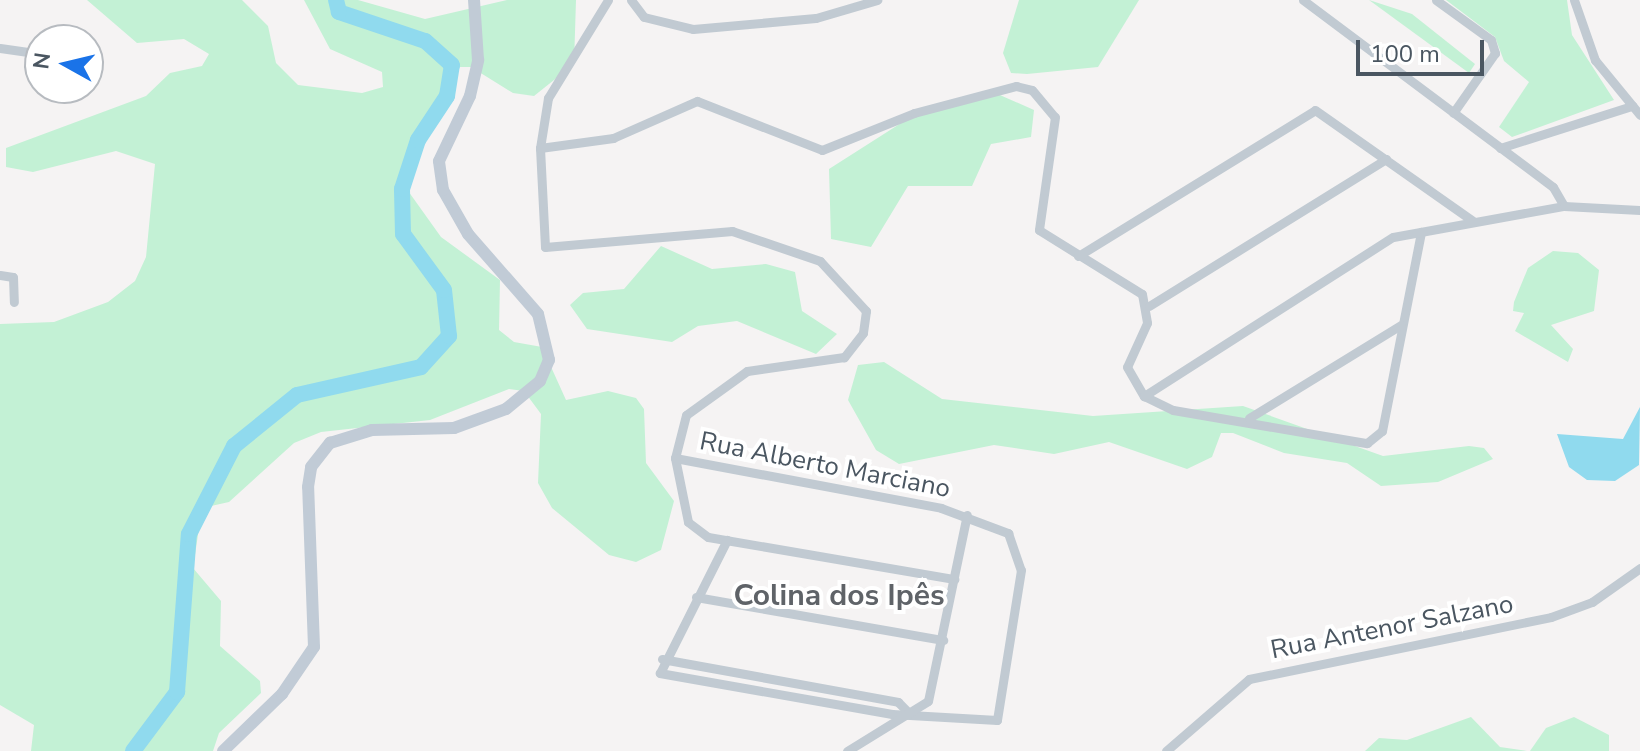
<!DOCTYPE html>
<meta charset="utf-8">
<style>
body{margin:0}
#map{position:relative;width:1640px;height:751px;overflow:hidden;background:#f5f3f3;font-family:"Nunito Sans",sans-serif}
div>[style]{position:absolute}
.green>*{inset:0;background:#c3f1d5}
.water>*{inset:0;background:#90daee}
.river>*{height:16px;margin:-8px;padding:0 8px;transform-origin:8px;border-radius:8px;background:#90daee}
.street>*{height:9px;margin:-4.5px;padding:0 4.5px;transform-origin:4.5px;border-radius:4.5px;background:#c1cad2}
.secondary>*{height:12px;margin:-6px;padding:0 6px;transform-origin:6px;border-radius:6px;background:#c1cbd6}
span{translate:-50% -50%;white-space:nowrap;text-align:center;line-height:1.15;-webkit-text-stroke:8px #fff;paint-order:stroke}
.street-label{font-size:26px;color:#4a5661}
.quarter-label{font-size:30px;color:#5f6368;font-weight:700}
.north{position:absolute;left:24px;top:24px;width:80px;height:80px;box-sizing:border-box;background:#fff;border:2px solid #b7bbc0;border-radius:50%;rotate:278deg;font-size:22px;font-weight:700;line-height:32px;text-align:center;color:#4a5661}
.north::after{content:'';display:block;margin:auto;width:28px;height:36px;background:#1a73e8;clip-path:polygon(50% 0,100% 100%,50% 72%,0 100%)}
.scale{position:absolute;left:1356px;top:40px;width:128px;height:36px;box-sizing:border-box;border:4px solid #4a5661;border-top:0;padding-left:10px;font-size:24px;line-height:28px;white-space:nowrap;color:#4a5661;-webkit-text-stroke:6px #fff;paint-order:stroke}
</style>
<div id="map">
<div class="green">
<div style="clip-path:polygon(87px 0,242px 0,268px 26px,276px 63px,298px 85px,362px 93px,383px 87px,382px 72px,330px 49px,304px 0,358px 0,425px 19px,507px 0,576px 0,574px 64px,534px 96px,513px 93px,471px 67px,444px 67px,442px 117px,404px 160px,401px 181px,441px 237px,500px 280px,499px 330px,514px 342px,542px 347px,566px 400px,608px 391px,636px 398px,644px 409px,646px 463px,674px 501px,661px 550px,636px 562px,609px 555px,552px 508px,538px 483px,541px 414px,524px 391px,509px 389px,430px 420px,321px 432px,294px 443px,229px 502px,202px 508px,193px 568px,221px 601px,220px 646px,260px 681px,261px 693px,219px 733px,213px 751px,31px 751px,34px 725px,0 705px,0 324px,54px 322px,108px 302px,135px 281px,146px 257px,155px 164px,116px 151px,33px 172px,6px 167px,6px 148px,146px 96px,170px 73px,202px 66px,209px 54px,184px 39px,137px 43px)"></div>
<div style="clip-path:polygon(1019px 0,1139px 0,1098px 67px,1027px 74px,1011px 73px,1003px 53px)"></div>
<div style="clip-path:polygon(1369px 0,1412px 14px,1475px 64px,1469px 73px)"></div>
<div style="clip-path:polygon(1446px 0,1567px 0,1572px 35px,1614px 100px,1512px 137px,1499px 127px,1529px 82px,1504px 61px,1495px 37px)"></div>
<div style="clip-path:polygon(993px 92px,1034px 110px,1031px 137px,991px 144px,972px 186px,908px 186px,871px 247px,831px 239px,829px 169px,909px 118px)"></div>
<div style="clip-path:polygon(661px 246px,712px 269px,766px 264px,795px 272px,802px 311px,837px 334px,816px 354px,737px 321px,698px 326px,672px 342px,587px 329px,570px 305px,583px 293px,624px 289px)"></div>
<div style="clip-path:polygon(1553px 251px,1578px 253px,1599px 270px,1594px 311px,1551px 325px,1573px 349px,1568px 362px,1515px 331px,1524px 313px,1513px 311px,1514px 302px,1528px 268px)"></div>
<div style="clip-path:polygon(884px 362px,942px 399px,1093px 416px,1243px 406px,1383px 456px,1469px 446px,1484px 448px,1493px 459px,1438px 482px,1381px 486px,1347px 463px,1284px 453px,1233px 433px,1221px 433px,1212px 457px,1187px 469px,1109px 442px,1054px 454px,994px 445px,899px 464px,876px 450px,848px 400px,858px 365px)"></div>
<div style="clip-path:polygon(1471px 717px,1500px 747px,1527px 751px,1365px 751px,1379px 738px,1407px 740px)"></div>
<div style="clip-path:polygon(1574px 717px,1609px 735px,1609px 751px,1530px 751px,1546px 728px)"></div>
</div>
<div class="water">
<div style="clip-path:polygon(1640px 407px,1639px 465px,1615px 481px,1587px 480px,1569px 467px,1557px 434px,1623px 439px)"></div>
</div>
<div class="river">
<div style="left:133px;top:751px;width:74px;rotate:-53.3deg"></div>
<div style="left:177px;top:692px;width:158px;rotate:-85.7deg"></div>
<div style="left:189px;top:534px;width:99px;rotate:-62.9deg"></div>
<div style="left:234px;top:446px;width:81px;rotate:-39deg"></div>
<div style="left:297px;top:395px;width:127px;rotate:-12.7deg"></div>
<div style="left:421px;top:367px;width:42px;rotate:-47.9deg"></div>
<div style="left:449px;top:336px;width:46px;rotate:-96.2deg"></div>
<div style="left:444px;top:290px;width:69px;rotate:-126.2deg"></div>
<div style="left:403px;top:234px;width:45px;rotate:-91.3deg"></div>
<div style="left:402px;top:189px;width:52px;rotate:-71.9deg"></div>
<div style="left:418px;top:140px;width:53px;rotate:-56.6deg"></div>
<div style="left:447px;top:96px;width:31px;rotate:-81deg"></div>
<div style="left:452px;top:65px;width:36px;rotate:-138deg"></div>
<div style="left:425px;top:41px;width:91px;rotate:-161.4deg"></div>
<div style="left:339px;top:12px;width:12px;rotate:-104deg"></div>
</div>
<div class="street">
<div style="left:608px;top:0;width:115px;rotate:121.5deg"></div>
<div style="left:548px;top:98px;width:51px;rotate:99.1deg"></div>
<div style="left:540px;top:148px;width:99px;rotate:87.1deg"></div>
<div style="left:545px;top:247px;width:188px;rotate:-4.9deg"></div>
<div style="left:732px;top:231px;width:93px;rotate:18.8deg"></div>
<div style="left:820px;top:261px;width:68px;rotate:47.4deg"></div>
<div style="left:866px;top:311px;width:22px;rotate:98deg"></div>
<div style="left:863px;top:333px;width:31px;rotate:128deg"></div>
<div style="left:844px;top:357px;width:98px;rotate:171.8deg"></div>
<div style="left:747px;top:371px;width:75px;rotate:144.2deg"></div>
<div style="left:686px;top:415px;width:44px;rotate:104.3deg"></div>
<div style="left:675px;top:458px;width:65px;rotate:78.5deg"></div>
<div style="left:688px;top:522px;width:25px;rotate:37deg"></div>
<div style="left:708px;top:537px;width:250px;rotate:9.7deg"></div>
<div style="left:631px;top:0;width:21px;rotate:53deg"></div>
<div style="left:644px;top:17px;width:50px;rotate:13.8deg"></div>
<div style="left:693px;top:29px;width:123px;rotate:-5.1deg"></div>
<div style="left:816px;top:18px;width:64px;rotate:-16.4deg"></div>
<div style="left:1303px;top:0;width:312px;rotate:36.8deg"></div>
<div style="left:1553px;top:187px;width:22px;rotate:60deg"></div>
<div style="left:1436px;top:0;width:68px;rotate:36deg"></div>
<div style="left:1491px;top:40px;width:14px;rotate:73deg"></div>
<div style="left:1495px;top:53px;width:73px;rotate:125deg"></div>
<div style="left:1574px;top:0;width:64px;rotate:70.7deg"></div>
<div style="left:1595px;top:60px;width:71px;rotate:50.7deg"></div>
<div style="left:0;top:48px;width:30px;rotate:8deg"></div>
<div style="left:540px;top:148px;width:74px;rotate:-7.8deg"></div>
<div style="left:613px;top:138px;width:92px;rotate:-23.8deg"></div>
<div style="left:697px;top:101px;width:134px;rotate:21.4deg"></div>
<div style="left:822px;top:150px;width:99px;rotate:-21.9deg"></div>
<div style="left:914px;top:113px;width:106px;rotate:-14.8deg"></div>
<div style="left:1016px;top:86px;width:16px;rotate:14deg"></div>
<div style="left:1032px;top:90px;width:35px;rotate:50deg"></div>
<div style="left:1055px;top:117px;width:114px;rotate:98.1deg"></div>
<div style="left:1039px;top:230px;width:121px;rotate:31.9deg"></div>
<div style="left:1142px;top:294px;width:29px;rotate:80deg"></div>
<div style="left:1147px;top:323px;width:48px;rotate:114.4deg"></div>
<div style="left:1127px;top:367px;width:34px;rotate:60deg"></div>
<div style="left:1144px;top:396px;width:32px;rotate:26deg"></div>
<div style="left:1173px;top:410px;width:197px;rotate:9.7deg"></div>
<div style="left:1367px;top:443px;width:19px;rotate:-39deg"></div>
<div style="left:1382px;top:431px;width:203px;rotate:-78.9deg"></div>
<div style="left:1500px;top:148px;width:139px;rotate:-17.7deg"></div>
<div style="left:1078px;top:256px;width:278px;rotate:-31.6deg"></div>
<div style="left:1315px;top:110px;width:193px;rotate:35.1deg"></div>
<div style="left:0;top:275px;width:13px;rotate:9deg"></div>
<div style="left:13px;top:277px;width:25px;rotate:88deg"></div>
<div style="left:1149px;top:306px;width:279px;rotate:-31.8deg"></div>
<div style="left:1144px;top:396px;width:295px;rotate:-32.6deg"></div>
<div style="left:1393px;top:237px;width:174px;rotate:-10.3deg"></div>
<div style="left:1564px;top:206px;width:76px;rotate:3deg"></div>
<div style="left:1249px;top:418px;width:178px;rotate:-31.5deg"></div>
<div style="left:675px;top:458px;width:271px;rotate:10.6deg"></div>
<div style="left:941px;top:508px;width:72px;rotate:20.5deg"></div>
<div style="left:1008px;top:533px;width:39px;rotate:71deg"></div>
<div style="left:1021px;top:570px;width:152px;rotate:99.1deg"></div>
<div style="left:997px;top:720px;width:105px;rotate:-176.7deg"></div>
<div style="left:892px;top:714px;width:236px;rotate:-170deg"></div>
<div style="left:660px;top:673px;width:149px;rotate:-63.3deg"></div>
<div style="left:696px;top:597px;width:251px;rotate:9.9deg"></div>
<div style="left:662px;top:659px;width:240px;rotate:10.3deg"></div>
<div style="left:898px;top:702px;width:16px;rotate:45deg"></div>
<div style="left:847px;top:751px;width:95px;rotate:-31.7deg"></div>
<div style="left:928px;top:701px;width:190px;rotate:-78.2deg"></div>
<div style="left:1166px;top:751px;width:110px;rotate:-40.9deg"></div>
<div style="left:1249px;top:679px;width:308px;rotate:-11.6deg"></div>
<div style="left:1551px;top:617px;width:44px;rotate:-20.1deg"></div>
<div style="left:1592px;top:602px;width:59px;rotate:-35.3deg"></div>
</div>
<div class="secondary">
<div style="left:223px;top:751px;width:82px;rotate:-44deg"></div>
<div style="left:282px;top:694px;width:57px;rotate:-55.8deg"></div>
<div style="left:314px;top:647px;width:160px;rotate:-92.1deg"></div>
<div style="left:308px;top:487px;width:20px;rotate:-81deg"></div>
<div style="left:311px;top:467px;width:31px;rotate:-52deg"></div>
<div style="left:330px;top:443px;width:44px;rotate:-17.2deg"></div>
<div style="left:372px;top:430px;width:82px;rotate:-1.4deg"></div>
<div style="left:454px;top:428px;width:55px;rotate:-20.1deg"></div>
<div style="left:506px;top:409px;width:44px;rotate:-39.5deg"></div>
<div style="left:540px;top:381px;width:23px;rotate:-67deg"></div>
<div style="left:549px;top:360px;width:47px;rotate:-103.4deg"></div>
<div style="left:538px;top:314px;width:106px;rotate:-131.2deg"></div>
<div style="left:468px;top:234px;width:51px;rotate:-119.6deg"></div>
<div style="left:443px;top:190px;width:29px;rotate:-98deg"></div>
<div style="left:439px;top:161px;width:72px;rotate:-64.5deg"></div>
<div style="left:470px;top:96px;width:37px;rotate:-77deg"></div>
<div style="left:478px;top:60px;width:60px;rotate:-93.8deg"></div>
</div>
<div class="street-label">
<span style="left:825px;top:465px;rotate:11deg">Rua Alberto Marciano</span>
<span style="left:1392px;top:627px;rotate:-11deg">Rua Antenor Salzano</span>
</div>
<div class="quarter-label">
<span style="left:839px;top:596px">Colina dos Ipês</span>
</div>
<div class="north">N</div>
<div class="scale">100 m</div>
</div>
